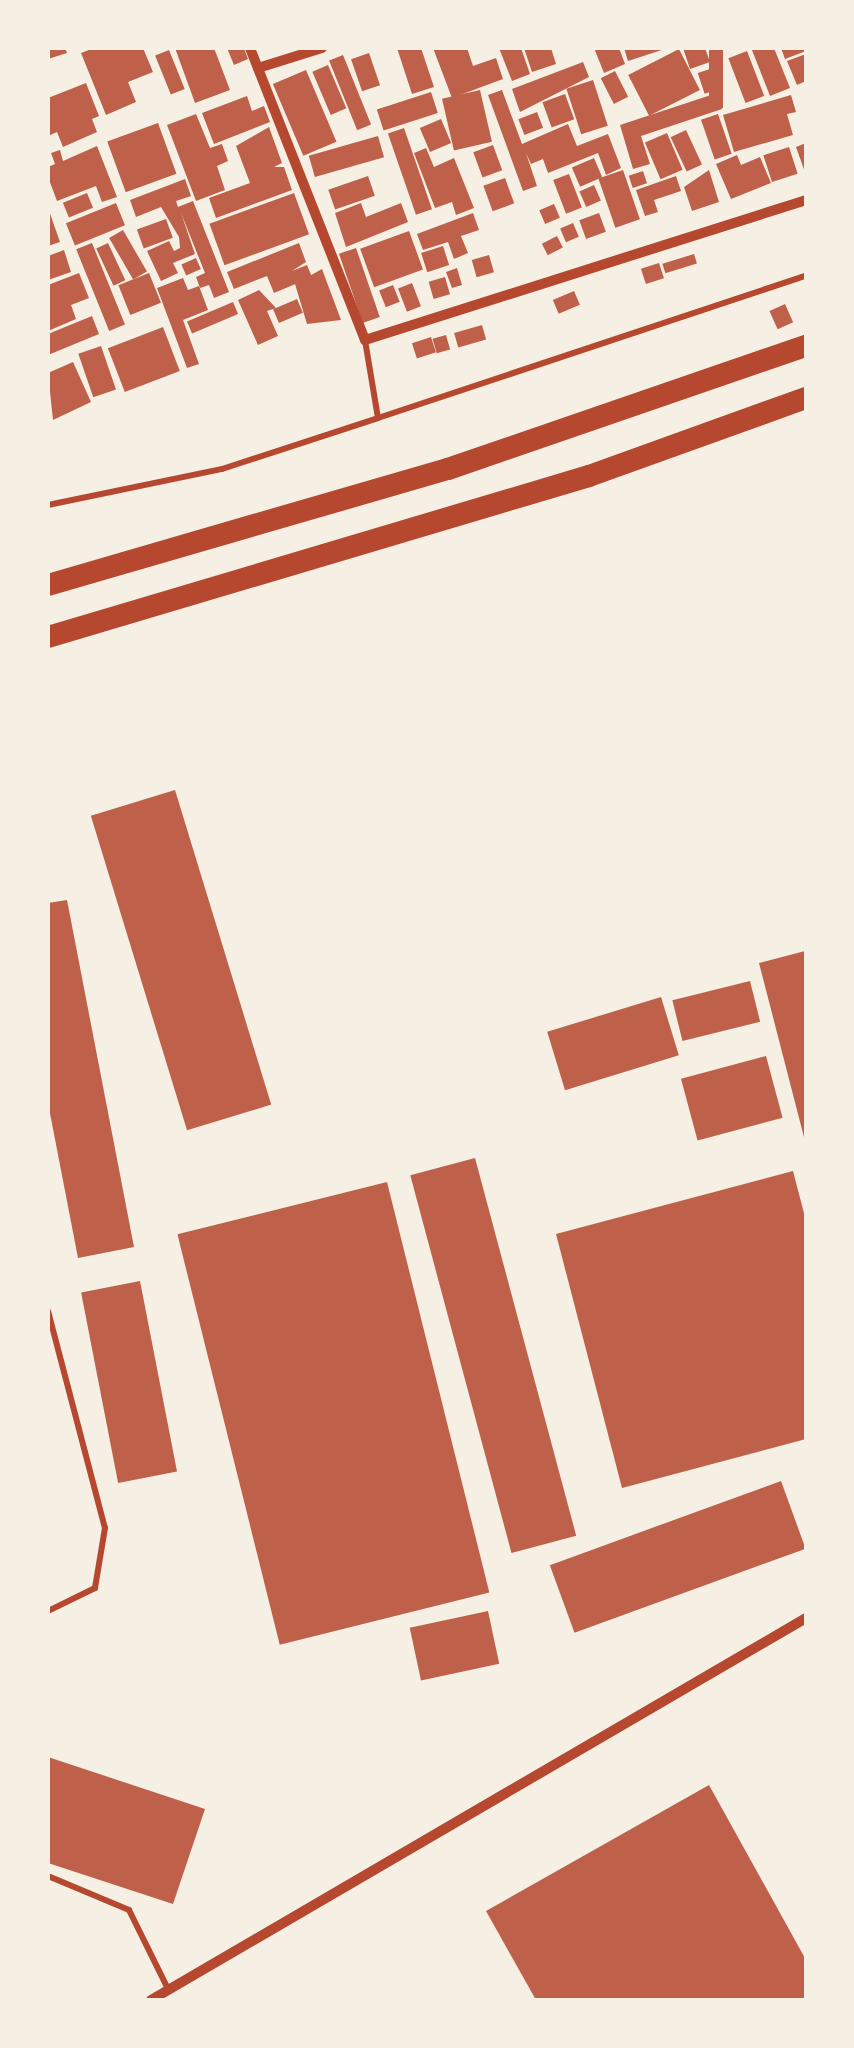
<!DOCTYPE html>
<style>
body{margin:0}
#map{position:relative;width:854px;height:2048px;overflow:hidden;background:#f6efe4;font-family:"Alegreya Sans",sans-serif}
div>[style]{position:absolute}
.building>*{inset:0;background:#bf614a;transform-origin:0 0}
.service>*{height:6px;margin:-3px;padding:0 3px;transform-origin:3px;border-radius:3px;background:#b5482f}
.minor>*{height:10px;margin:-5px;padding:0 5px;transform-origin:5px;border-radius:5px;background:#b5482f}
.trunk>*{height:22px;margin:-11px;padding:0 11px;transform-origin:11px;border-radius:11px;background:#b5482f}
span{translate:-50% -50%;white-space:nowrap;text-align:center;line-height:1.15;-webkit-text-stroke:10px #f6efe4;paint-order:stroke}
.frame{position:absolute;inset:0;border:50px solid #f6efe4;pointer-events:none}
</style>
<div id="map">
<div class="building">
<div style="clip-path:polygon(48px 48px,65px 48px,67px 53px,48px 59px)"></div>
<div style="clip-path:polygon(94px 48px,143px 48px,153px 72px,128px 82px,136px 102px,106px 115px,81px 53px)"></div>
<div style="clip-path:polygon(175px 48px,214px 48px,230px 90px,195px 103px)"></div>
<div style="clip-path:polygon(227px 48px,244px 48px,248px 59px,234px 65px)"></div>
<div style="clip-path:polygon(397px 48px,421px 48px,434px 87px,412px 94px)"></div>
<div style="clip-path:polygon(433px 48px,467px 48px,473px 66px,496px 58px,503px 79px,452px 98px)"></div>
<div style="clip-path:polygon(499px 48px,521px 48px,530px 74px,512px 81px)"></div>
<div style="clip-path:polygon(524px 48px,551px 48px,556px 64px,532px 72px)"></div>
<div style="clip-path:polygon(594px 48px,619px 48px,625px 64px,604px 73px)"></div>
<div style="clip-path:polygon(624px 48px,668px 48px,628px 61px)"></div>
<div style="clip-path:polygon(683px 48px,705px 48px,710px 62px,690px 69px)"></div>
<div style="left:709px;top:48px;width:14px;height:60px"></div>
<div style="clip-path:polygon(774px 48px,790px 88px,770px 96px,752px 50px)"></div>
<div style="clip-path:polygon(781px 48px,806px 48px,806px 51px,785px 59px)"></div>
<div style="left:679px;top:49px;width:46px;height:57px;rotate:63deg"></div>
<div style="left:169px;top:50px;width:42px;height:15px;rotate:68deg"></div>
<div style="left:747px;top:51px;width:48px;height:20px;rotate:69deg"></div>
<div style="left:369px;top:53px;width:34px;height:19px;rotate:71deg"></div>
<div style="clip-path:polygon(806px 54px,806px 81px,797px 85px,787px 61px)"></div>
<div style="left:343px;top:55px;width:75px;height:15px;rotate:68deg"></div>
<div style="clip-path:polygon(583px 62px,589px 77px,520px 112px,512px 89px)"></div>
<div style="left:328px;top:65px;width:47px;height:17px;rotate:67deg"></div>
<div style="left:713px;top:68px;width:22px;height:16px;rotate:72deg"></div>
<div style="left:306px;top:70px;width:78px;height:36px;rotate:67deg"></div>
<div style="left:615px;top:71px;width:29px;height:16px;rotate:63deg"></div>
<div style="left:593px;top:80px;width:48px;height:28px;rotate:72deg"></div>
<div style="clip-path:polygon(86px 83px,99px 116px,92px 119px,97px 132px,63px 147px,57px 132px,48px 136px,48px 98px)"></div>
<div style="left:480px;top:90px;width:53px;height:39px;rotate:77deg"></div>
<div style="clip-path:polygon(502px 90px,522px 144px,568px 124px,577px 146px,608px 134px,621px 168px,606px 175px,598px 153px,548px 173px,543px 159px,531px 164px,526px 153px,537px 186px,523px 191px,488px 95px)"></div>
<div style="left:431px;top:92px;width:22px;height:57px;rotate:72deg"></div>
<div style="clip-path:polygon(717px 93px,722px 109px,641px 136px,650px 164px,633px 169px,620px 125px)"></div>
<div style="left:565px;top:94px;width:27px;height:24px;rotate:70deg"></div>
<div style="clip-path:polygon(791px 95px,796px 112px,787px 114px,793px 135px,734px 152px,723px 115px)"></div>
<div style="clip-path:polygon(247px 96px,252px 111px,264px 106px,270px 122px,214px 144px,202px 113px)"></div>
<div style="left:537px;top:112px;width:17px;height:20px;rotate:69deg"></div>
<div style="clip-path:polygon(196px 114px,210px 148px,222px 144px,228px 161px,217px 166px,225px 190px,196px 201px,167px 125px)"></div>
<div style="left:718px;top:114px;width:42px;height:18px;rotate:71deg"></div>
<div style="left:441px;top:119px;width:26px;height:23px;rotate:67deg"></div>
<div style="left:158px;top:123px;width:54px;height:54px;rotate:70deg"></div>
<div style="clip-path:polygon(269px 127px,282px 163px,274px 167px,284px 167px,292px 190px,216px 218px,209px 198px,250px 183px,236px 146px)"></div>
<div style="left:404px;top:128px;width:86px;height:17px;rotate:71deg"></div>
<div style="left:686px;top:130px;width:38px;height:17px;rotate:65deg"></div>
<div style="left:667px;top:133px;width:40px;height:24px;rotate:67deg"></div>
<div style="left:378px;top:136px;width:22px;height:72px;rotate:74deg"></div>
<div style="clip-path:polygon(806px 143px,806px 175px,796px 147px)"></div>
<div style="left:493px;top:145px;width:27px;height:21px;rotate:70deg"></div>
<div style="clip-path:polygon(97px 146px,117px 197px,102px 202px,96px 186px,57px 201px,48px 177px,48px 167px,55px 164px,51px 153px,60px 150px,63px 161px)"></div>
<div style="left:789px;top:147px;width:28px;height:27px;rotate:72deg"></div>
<div style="clip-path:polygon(426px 148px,434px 167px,454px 158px,474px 208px,456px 215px,452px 202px,435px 208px,414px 153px)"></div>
<div style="clip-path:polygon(737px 155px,741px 165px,760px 157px,771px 183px,731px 199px,716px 164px)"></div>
<div style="left:594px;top:158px;width:21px;height:24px;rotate:67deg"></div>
<div style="left:623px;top:170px;width:52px;height:26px;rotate:71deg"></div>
<div style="clip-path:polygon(709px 170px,719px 202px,692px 211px,684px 187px)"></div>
<div style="left:643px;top:171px;width:13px;height:15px;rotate:72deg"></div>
<div style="left:569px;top:174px;width:36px;height:17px;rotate:69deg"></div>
<div style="left:368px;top:176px;width:21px;height:42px;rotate:71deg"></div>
<div style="clip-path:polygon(676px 176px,681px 191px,654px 200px,658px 212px,645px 216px,636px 190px)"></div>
<div style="left:505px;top:178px;width:27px;height:23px;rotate:70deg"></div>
<div style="clip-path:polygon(185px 179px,191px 196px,176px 201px,178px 207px,193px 201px,229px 292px,214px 298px,209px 285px,200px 288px,196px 277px,205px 273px,181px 213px,195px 254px,173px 263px,178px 273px,161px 281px,147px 251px,169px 241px,174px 251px,180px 248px,179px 237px,161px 207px,136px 217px,130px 200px)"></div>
<div style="left:594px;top:185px;width:17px;height:16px;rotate:66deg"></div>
<div style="left:87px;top:193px;width:16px;height:26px;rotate:68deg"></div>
<div style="left:294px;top:193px;width:44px;height:90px;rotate:70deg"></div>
<div style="left:116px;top:203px;width:24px;height:54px;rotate:68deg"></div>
<div style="clip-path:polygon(361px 203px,366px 217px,401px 203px,408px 222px,346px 247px,335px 213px)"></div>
<div style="left:554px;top:204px;width:15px;height:16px;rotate:67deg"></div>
<div style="clip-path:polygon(48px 208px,60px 242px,48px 246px)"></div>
<div style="clip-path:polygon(473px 213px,479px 230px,461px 236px,468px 253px,454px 259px,448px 242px,423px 250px,417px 234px)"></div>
<div style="left:599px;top:213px;width:20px;height:21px;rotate:70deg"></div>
<div style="left:166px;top:219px;width:20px;height:31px;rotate:70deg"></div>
<div style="left:573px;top:223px;width:15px;height:14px;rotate:67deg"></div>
<div style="left:123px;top:230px;width:48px;height:16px;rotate:60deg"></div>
<div style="left:409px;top:231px;width:41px;height:52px;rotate:70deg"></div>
<div style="left:557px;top:236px;width:13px;height:17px;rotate:63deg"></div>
<div style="left:92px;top:243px;width:88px;height:17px;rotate:68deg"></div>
<div style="left:108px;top:243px;width:41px;height:13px;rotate:65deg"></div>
<div style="clip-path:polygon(299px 243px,306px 262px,292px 271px,307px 265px,312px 277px,274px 293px,267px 276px,234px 289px,227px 272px)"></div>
<div style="left:443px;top:246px;width:20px;height:23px;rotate:72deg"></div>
<div style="left:356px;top:248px;width:73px;height:18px;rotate:71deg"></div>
<div style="clip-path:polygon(64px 250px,71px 272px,48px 280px,48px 256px)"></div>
<div style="left:694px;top:254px;width:10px;height:33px;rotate:73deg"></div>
<div style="left:489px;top:255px;width:18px;height:18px;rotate:74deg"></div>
<div style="left:196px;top:258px;width:12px;height:16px;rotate:66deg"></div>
<div style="left:659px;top:263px;width:16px;height:19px;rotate:72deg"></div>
<div style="clip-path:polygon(457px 268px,462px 285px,452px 288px,446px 272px)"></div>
<div style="clip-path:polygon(322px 269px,341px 320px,307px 324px,295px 284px)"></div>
<div style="clip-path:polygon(79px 273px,89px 298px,71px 305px,76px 319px,48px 331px,48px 285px)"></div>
<div style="left:149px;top:273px;width:32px;height:33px;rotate:68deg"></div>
<div style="left:445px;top:277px;width:18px;height:17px;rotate:74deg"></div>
<div style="clip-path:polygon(183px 278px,188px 290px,199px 286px,208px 310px,183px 320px,199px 364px,187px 368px,157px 288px)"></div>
<div style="left:412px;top:283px;width:25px;height:15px;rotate:69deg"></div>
<div style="left:393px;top:285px;width:18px;height:15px;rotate:68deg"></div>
<div style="clip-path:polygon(259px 290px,276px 308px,267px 311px,278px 336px,258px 345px,238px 300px)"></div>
<div style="left:574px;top:291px;width:15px;height:23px;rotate:67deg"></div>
<div style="left:297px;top:299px;width:15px;height:26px;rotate:67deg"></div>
<div style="left:233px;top:302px;width:13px;height:50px;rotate:67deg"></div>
<div style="left:785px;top:304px;width:20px;height:17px;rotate:66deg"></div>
<div style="clip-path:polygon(92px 316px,99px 334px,48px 355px,48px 334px)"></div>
<div style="left:482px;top:325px;width:15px;height:29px;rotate:74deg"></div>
<div style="left:163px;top:327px;width:47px;height:59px;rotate:69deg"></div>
<div style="left:446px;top:335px;width:15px;height:14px;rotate:74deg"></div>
<div style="left:431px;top:337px;width:16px;height:20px;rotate:72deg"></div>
<div style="left:101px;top:346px;width:46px;height:24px;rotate:71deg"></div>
<div style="clip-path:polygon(73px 362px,91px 402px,53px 420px,48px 373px)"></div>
<div style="left:175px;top:790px;width:329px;height:88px;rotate:73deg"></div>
<div style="clip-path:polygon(67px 900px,134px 1247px,78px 1258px,48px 1103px,48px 903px)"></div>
<div style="clip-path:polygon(805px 951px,806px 956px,805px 1141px,759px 963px)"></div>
<div style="left:750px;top:981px;width:42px;height:80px;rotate:76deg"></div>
<div style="left:661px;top:997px;width:61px;height:119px;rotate:73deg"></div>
<div style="left:766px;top:1056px;width:64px;height:88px;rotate:75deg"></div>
<div style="left:475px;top:1158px;width:391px;height:67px;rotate:75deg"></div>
<div style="clip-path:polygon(793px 1171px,806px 1221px,806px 1439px,622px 1488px,556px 1234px)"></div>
<div style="left:387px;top:1182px;width:423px;height:216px;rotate:76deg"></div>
<div style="left:140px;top:1281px;width:194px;height:60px;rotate:79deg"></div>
<div style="left:781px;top:1481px;width:72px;height:246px;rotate:70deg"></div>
<div style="left:488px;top:1611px;width:54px;height:80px;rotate:78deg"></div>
<div style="clip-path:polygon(48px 1757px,205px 1809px,173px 1904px,48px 1863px)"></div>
<div style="clip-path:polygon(709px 1785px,806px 1960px,806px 2000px,536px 2000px,486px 1911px)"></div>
</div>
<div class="service">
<div style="left:378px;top:418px;width:451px;rotate:-18.4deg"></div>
<div style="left:48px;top:505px;width:178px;rotate:-11.7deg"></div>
<div style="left:222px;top:469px;width:164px;rotate:-18.1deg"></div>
<div style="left:378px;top:418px;width:79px;rotate:-99.5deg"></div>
<div style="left:48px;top:1311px;width:224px;rotate:75.3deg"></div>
<div style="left:105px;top:1528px;width:61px;rotate:99.5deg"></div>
<div style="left:95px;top:1588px;width:52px;rotate:153.9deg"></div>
<div style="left:48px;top:1876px;width:88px;rotate:22.8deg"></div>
<div style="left:129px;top:1910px;width:88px;rotate:63.7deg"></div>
</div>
<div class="minor">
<div style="left:250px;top:48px;width:314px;rotate:68.5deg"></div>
<div style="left:365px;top:340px;width:463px;rotate:-17.6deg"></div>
<div style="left:258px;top:68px;width:67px;rotate:-17.4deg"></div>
<div style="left:151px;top:2000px;width:758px;rotate:-30.25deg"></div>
</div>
<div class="trunk">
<div style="left:48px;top:585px;width:416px;rotate:-16.2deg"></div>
<div style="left:448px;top:469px;width:379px;rotate:-19deg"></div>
<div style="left:48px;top:637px;width:564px;rotate:-16.57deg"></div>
<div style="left:589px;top:476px;width:231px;rotate:-19.8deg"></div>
</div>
<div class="frame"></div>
</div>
